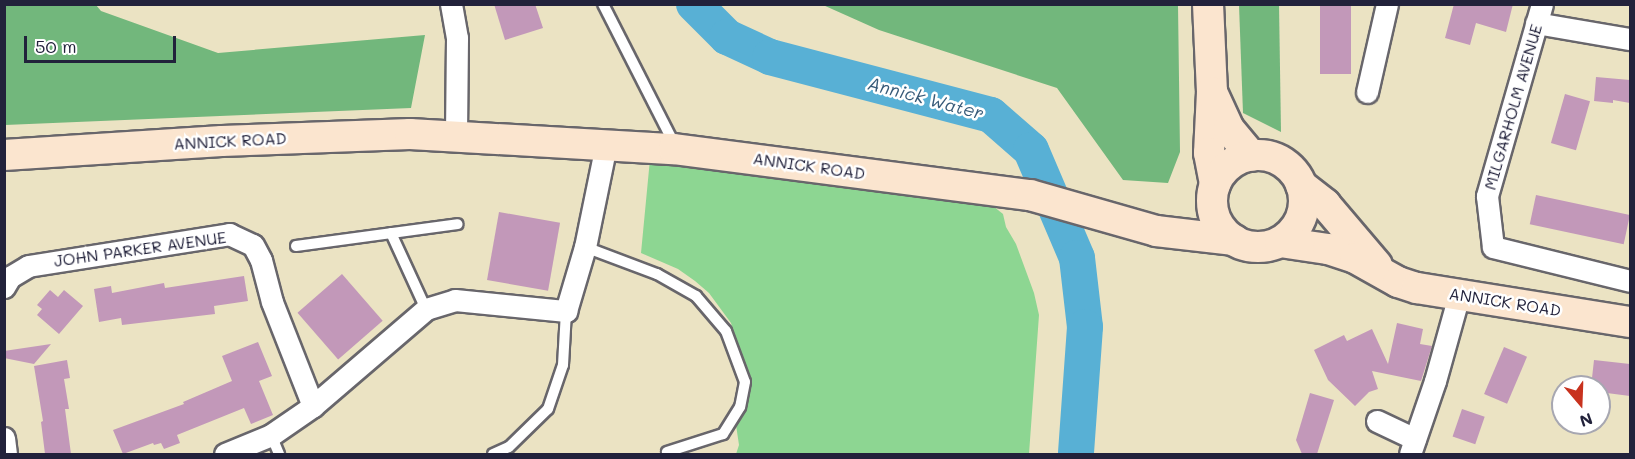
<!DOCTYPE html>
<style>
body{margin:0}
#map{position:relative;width:1635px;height:459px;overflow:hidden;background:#ebe3c3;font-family:Mali,sans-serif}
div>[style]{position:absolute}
.green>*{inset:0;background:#8dd692}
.forest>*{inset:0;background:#72b77c}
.river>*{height:36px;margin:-18px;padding:0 18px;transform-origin:18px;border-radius:18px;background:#58b0d5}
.building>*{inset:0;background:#c298b9;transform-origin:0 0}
.roads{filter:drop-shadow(2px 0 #68666b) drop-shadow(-2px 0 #68666b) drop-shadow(0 2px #68666b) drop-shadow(0 -2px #68666b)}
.service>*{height:10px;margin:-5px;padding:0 5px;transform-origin:5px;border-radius:5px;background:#fff}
.minor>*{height:21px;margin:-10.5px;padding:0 10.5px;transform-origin:10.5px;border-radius:10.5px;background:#fff}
.secondary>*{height:30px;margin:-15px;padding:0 15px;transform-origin:15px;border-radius:15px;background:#fbe5cf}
.secondary>.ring{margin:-15px;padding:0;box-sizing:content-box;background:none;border:30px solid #fbe5cf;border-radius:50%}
span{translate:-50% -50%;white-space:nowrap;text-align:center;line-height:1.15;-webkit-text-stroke:5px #fff;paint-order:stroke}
.street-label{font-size:16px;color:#22223b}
.water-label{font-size:18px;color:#385b79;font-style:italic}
.frame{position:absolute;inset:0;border:6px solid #22223b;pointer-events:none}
.north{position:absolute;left:1551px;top:375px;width:60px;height:60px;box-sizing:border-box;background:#fff;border:2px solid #a7a7b1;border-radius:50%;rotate:161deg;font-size:16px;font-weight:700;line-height:24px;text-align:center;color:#22223b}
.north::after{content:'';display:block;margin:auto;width:21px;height:27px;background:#c8321e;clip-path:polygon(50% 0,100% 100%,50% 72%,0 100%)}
.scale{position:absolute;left:24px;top:36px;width:152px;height:27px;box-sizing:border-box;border:3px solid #22223b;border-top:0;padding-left:8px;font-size:18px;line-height:21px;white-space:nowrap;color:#22223b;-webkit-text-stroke:4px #fff;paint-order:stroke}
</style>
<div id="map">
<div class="green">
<div style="clip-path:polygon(650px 159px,856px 183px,993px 206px,1003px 214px,1006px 227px,1016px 244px,1034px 293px,1039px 315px,1029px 454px,736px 454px,739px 445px,736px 425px,742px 399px,744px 372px,731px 323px,709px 293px,695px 281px,678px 269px,641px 253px)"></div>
</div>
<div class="forest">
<div style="clip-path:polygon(4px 5px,96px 5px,101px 11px,218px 53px,425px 35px,411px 108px,5px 125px)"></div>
<div style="clip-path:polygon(823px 5px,1178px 5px,1180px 152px,1168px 183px,1123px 180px,1057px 88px,879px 30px)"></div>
<div style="clip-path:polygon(1239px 5px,1279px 5px,1281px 132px,1243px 113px)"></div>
</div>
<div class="river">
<div style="left:694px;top:4px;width:47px;rotate:45deg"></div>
<div style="left:727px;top:37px;width:47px;rotate:24.9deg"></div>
<div style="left:770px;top:57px;width:228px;rotate:14.7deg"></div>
<div style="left:991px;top:115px;width:53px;rotate:41.2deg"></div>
<div style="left:1031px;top:150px;width:117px;rotate:66.9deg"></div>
<div style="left:1077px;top:258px;width:69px;rotate:83.4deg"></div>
<div style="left:1085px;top:327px;width:127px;rotate:94.1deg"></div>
</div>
<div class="building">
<div style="clip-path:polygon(494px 4px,535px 4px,543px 28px,505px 40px)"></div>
<div style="left:1320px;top:4px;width:31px;height:70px"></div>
<div style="clip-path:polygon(1454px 4px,1513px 4px,1506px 32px,1476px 23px,1470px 45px,1445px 38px)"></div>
<div style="clip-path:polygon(1596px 77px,1630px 80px,1630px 103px,1613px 100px,1613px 103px,1594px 101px)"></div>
<div style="left:1565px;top:94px;width:26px;height:51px;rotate:16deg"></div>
<div style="left:1536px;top:195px;width:96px;height:30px;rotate:12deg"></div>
<div style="left:499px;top:212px;width:62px;height:69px;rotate:10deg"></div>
<div style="left:342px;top:274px;width:62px;height:59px;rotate:49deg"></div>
<div style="clip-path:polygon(244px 276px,248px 301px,214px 306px,215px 314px,122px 325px,121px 318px,99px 322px,94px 289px,111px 286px,112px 293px,164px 283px,165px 288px)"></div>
<div style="clip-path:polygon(50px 290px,58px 297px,64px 290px,83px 306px,59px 334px,37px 315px,42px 309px,37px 305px)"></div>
<div style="clip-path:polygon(1397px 323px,1423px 329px,1420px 344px,1432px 346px,1421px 381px,1372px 371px,1378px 389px,1369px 392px,1355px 406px,1328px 380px,1314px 350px,1344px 335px,1347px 341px,1372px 329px,1388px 364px)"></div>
<div style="clip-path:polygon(258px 342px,272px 376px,259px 381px,273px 415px,251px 424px,244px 408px,177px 435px,180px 443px,164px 449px,161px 443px,154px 445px,153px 443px,123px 454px,113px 430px,184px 404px,183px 402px,232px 381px,222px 356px)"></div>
<div style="clip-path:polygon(51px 344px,34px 364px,4px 358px,4px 351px)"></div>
<div style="left:1504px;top:347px;width:25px;height:51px;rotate:23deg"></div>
<div style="clip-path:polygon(67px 360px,70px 378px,64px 379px,69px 409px,65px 409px,71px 454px,45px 454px,41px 422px,43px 421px,34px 366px)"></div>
<div style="clip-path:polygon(1594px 360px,1630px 364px,1630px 396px,1599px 392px,1599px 387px,1591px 387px)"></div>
<div style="clip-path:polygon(1310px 393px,1334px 400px,1317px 454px,1302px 454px,1296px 440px)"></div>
<div style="left:1462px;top:409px;width:24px;height:29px;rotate:19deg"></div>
</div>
<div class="roads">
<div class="service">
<div style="left:603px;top:4px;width:161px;rotate:63deg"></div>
<div style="left:391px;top:233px;width:84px;rotate:65.3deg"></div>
<div style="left:296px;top:246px;width:163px;rotate:-7.7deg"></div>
<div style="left:585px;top:247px;width:77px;rotate:20.6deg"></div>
<div style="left:657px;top:274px;width:45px;rotate:29.4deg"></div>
<div style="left:696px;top:296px;width:46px;rotate:49.4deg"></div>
<div style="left:726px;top:331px;width:54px;rotate:69.6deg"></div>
<div style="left:745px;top:382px;width:25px;rotate:101deg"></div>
<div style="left:740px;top:407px;width:32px;rotate:122deg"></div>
<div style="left:723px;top:434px;width:59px;rotate:162.2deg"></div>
<div style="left:271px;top:435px;width:21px;rotate:67deg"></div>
<div style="left:493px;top:454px;width:17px;rotate:-24deg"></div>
<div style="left:509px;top:447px;width:54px;rotate:-44.3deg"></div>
<div style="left:548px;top:409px;width:46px;rotate:-71.2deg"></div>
<div style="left:563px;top:365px;width:54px;rotate:-86.8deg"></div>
</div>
<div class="minor">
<div style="left:451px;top:4px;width:35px;rotate:80deg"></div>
<div style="left:457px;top:38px;width:97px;rotate:90.6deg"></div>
<div style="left:1542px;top:4px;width:200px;rotate:106deg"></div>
<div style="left:1487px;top:196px;width:51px;rotate:83.3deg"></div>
<div style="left:1493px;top:247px;width:141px;rotate:13.9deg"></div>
<div style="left:1536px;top:23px;width:95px;rotate:9.7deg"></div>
<div style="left:1367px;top:92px;width:90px;rotate:-77.2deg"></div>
<div style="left:4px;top:287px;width:12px;rotate:-59deg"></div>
<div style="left:10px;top:277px;width:21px;rotate:-31deg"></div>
<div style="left:28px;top:266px;width:204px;rotate:-9deg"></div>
<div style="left:229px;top:234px;width:26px;rotate:25deg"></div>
<div style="left:253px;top:245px;width:17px;rotate:62deg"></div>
<div style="left:261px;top:260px;width:43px;rotate:75.3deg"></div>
<div style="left:272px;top:302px;width:112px;rotate:68.5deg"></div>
<div style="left:1377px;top:421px;width:42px;rotate:25.3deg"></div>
<div style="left:4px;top:438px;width:16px;rotate:83deg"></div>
<div style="left:225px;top:454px;width:50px;rotate:-22.4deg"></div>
<div style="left:271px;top:435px;width:51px;rotate:-34.6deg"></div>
<div style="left:313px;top:406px;width:149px;rotate:-40.6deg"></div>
<div style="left:426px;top:309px;width:30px;rotate:-17deg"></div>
<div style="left:455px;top:300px;width:112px;rotate:5.7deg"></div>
<div style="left:566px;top:311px;width:67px;rotate:-73.5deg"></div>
<div style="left:585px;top:247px;width:104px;rotate:-78.4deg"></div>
<div style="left:1410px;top:454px;width:77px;rotate:-71.1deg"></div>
<div style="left:1435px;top:381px;width:89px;rotate:-74.4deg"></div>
</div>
<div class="secondary">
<div style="left:1208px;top:4px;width:88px;rotate:87.4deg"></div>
<div style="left:1212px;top:92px;width:61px;rotate:92.8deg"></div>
<div style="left:1209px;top:153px;width:32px;rotate:79deg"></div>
<div style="left:1212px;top:92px;width:41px;rotate:65.3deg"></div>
<div style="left:1229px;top:129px;width:35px;rotate:50deg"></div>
<div style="left:4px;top:155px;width:218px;rotate:-3.7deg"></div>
<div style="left:222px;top:141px;width:188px;rotate:-2.1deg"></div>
<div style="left:410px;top:134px;width:264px;rotate:3.3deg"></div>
<div style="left:674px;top:149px;width:359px;rotate:7.4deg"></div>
<div style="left:1030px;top:195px;width:131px;rotate:15.9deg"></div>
<div style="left:1156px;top:231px;width:79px;rotate:6.6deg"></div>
<div class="ring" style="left:1212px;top:155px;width:62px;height:62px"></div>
<div style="left:1301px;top:185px;width:31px;rotate:38deg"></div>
<div style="left:1325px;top:204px;width:80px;rotate:49.6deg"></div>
<div style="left:1280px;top:242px;width:49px;rotate:8.3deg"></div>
<div style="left:1328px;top:249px;width:28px;rotate:18deg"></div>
<div style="left:1355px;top:258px;width:49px;rotate:29.2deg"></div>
<div style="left:1398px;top:282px;width:20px;rotate:18deg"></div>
<div style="left:1417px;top:288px;width:216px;rotate:9.1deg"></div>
</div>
</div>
<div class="street-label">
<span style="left:1513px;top:107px;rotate:-74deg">MILGARHOLM AVENUE</span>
<span style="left:230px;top:141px;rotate:-3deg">ANNICK ROAD</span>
<span style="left:809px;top:166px;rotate:8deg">ANNICK ROAD</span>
<span style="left:140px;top:249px;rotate:-8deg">JOHN PARKER AVENUE</span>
<span style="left:1505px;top:302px;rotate:9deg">ANNICK ROAD</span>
</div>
<div class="water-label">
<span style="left:926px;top:98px;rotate:15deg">Annick Water</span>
</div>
<div class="frame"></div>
<div class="north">N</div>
<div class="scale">50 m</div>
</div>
